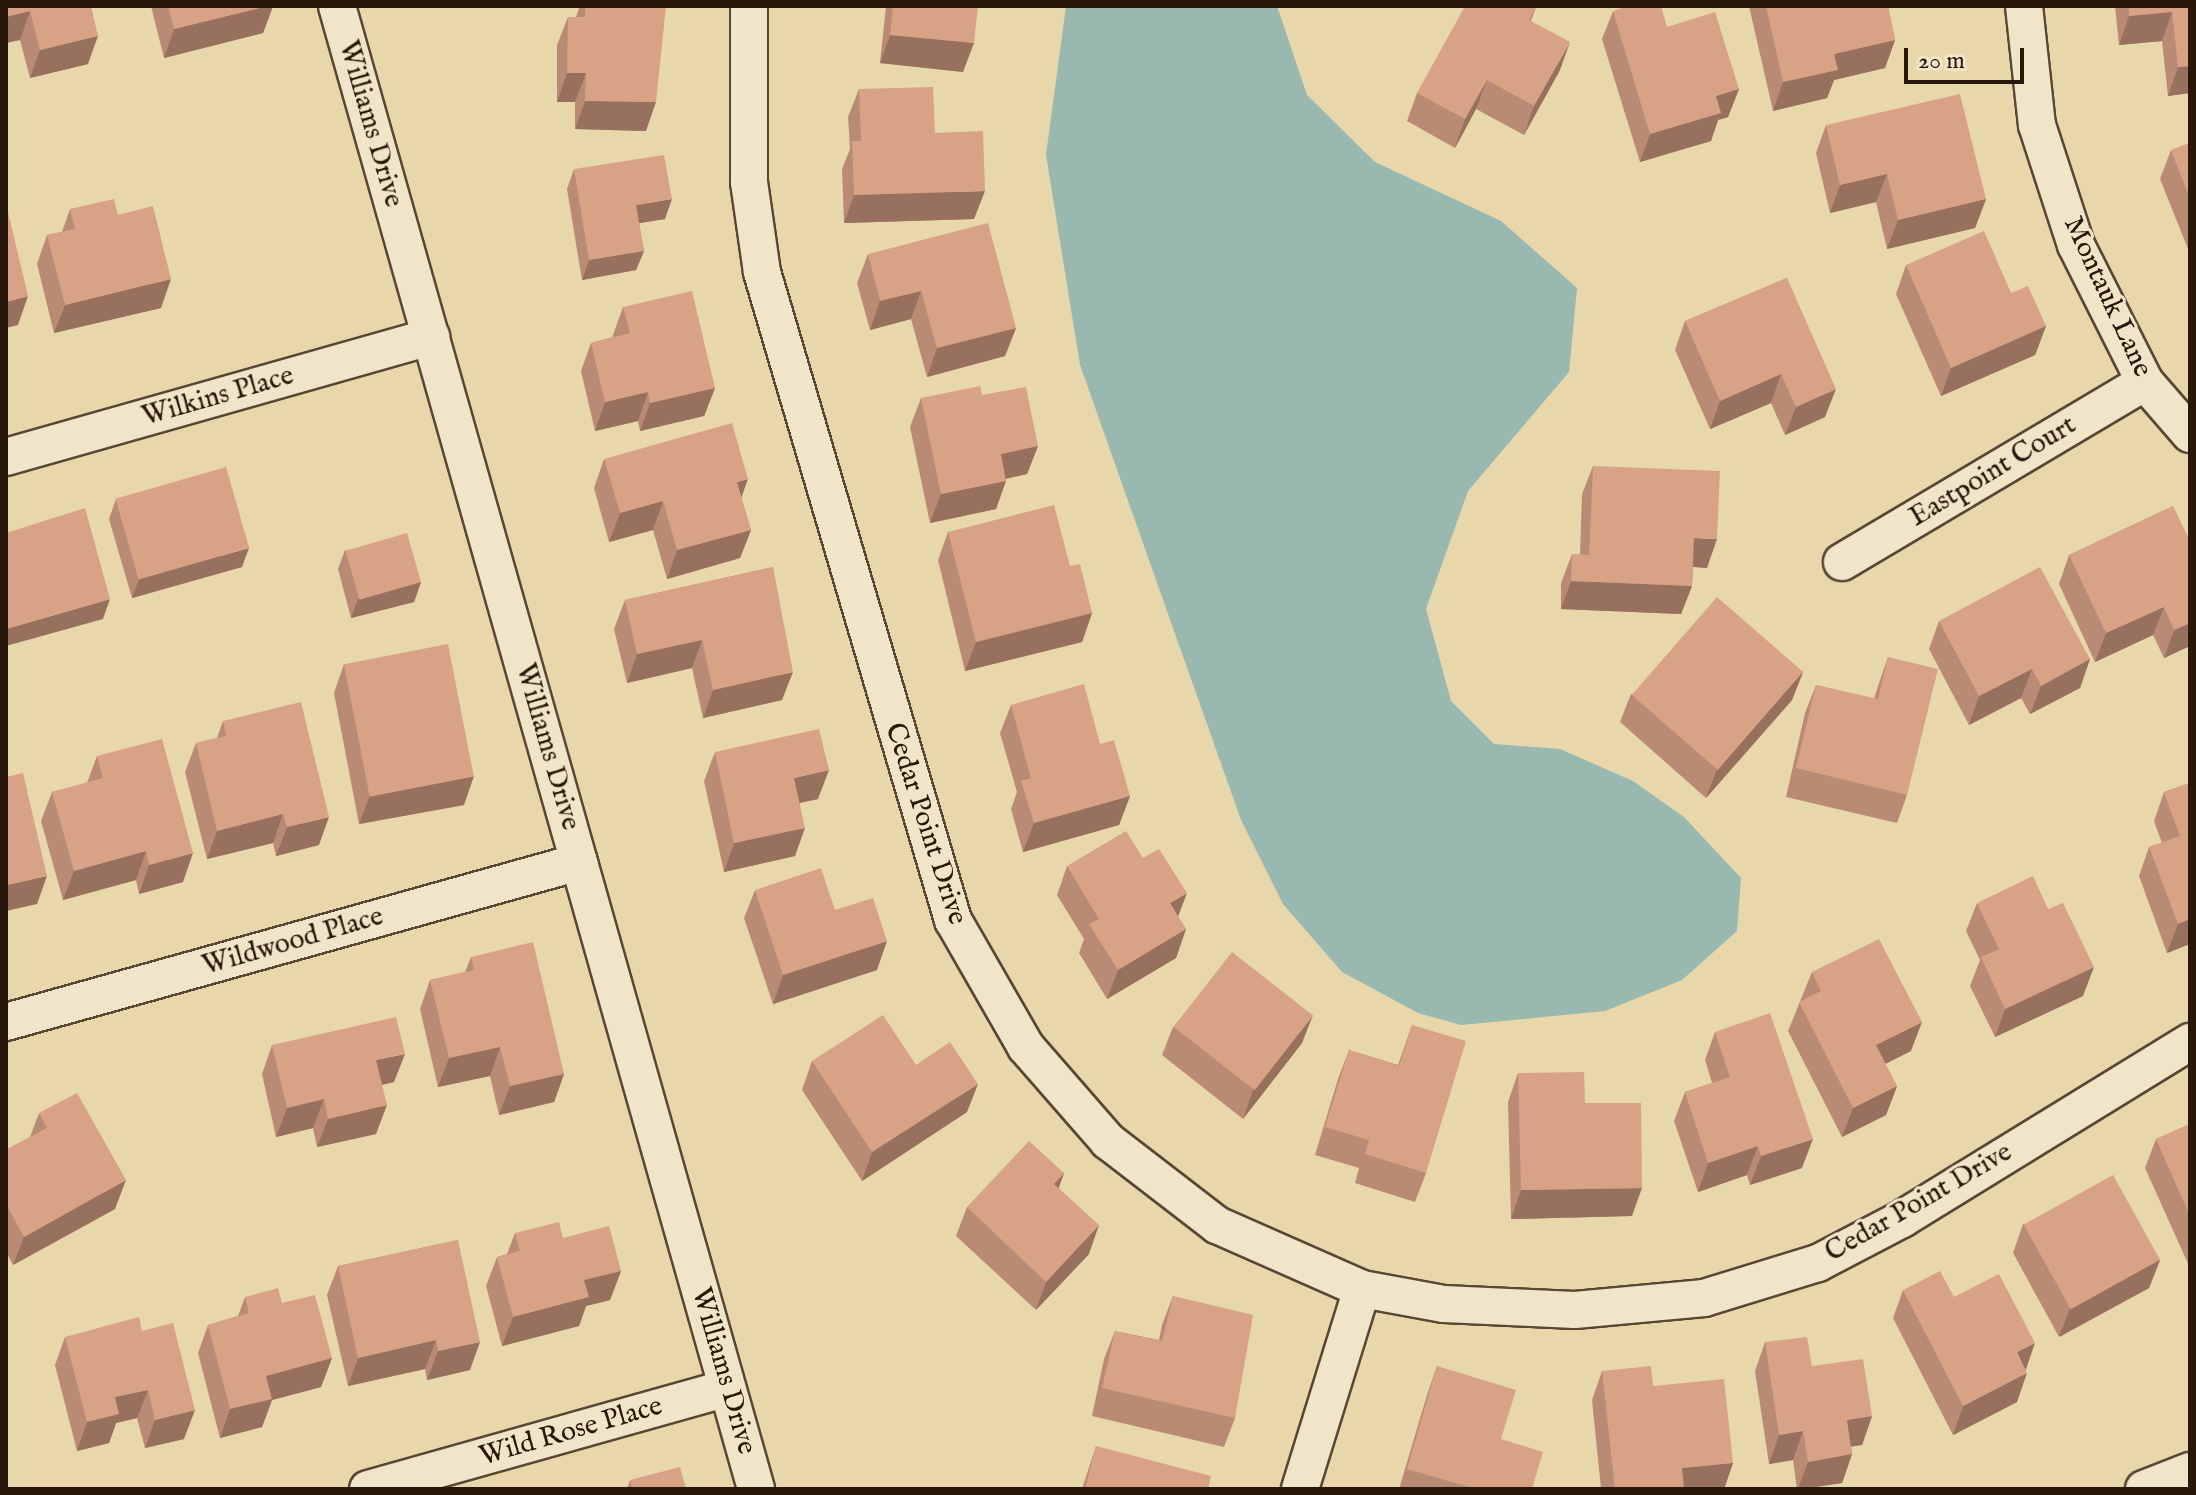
<!DOCTYPE html>
<style>
body{margin:0}
#map{position:relative;width:2196px;height:1495px;overflow:hidden;background:#e8d7ab;font-family:"IM FELL English",serif}
div>[style]{position:absolute}
.water>*{inset:0;background:#98b8b0}
.roads{filter:drop-shadow(2px 0 #584733) drop-shadow(-2px 0 #584733) drop-shadow(0 2px #584733) drop-shadow(0 -2px #584733)}
.street>*{height:36px;margin:-18px;padding:0 18px;transform-origin:18px;border-radius:18px;background:#f0e5c8}
.wall>*{inset:0;background:#ba8b74}
.shaded-wall>*{inset:0;background:#97715e}
.building>*{inset:0;background:#d8a287;transform-origin:0 0}
span{translate:-50% -50%;white-space:nowrap;text-align:center;line-height:1.15;-webkit-text-stroke:6px #f0e5c8;paint-order:stroke}
.street-label{font-size:28px;color:#28170b}
.frame{position:absolute;inset:0;border:8px solid #28170b;pointer-events:none}
.scale{position:absolute;left:1904px;top:48px;width:120px;height:36px;box-sizing:border-box;border:4px solid #28170b;border-top:0;padding-left:10px;font-size:24px;line-height:28px;white-space:nowrap;color:#28170b;-webkit-text-stroke:6px #f0e5c8;paint-order:stroke}
</style>
<div id="map">
<div class="water">
<div style="clip-path:polygon(1066px 6px,1277px 6px,1307px 95px,1375px 162px,1501px 221px,1577px 288px,1569px 372px,1468px 491px,1426px 609px,1451px 701px,1494px 744px,1560px 749px,1633px 781px,1684px 817px,1741px 878px,1737px 931px,1682px 980px,1605px 1011px,1461px 1025px,1418px 1013px,1342px 972px,1283px 904px,1241px 820px,1080px 365px,1046px 155px)"></div>
</div>
<div class="roads">
<div class="street">
<div style="left:337px;top:6px;width:1541px;rotate:74.22deg"></div>
<div style="left:749px;top:6px;width:176px;rotate:90deg"></div>
<div style="left:749px;top:182px;width:91px;rotate:81.8deg"></div>
<div style="left:762px;top:272px;width:676px;rotate:73.58deg"></div>
<div style="left:953px;top:920px;width:146px;rotate:60.1deg"></div>
<div style="left:1026px;top:1047px;width:125px;rotate:48.9deg"></div>
<div style="left:1108px;top:1141px;width:138px;rotate:37.6deg"></div>
<div style="left:1217px;top:1225px;width:158px;rotate:23.8deg"></div>
<div style="left:1362px;top:1289px;width:83px;rotate:10.4deg"></div>
<div style="left:1444px;top:1304px;width:131px;rotate:2.6deg"></div>
<div style="left:1575px;top:1310px;width:130px;rotate:-5.3deg"></div>
<div style="left:1704px;top:1298px;width:119px;rotate:-17.1deg"></div>
<div style="left:1818px;top:1263px;width:95px;rotate:-27.6deg"></div>
<div style="left:1902px;top:1219px;width:338px;rotate:-31.6deg"></div>
<div style="left:2024px;top:6px;width:120px;rotate:83.8deg"></div>
<div style="left:2037px;top:125px;width:126px;rotate:72deg"></div>
<div style="left:2076px;top:245px;width:153px;rotate:63.3deg"></div>
<div style="left:2145px;top:382px;width:69px;rotate:49.1deg"></div>
<div style="left:6px;top:457px;width:442px;rotate:-15.8deg"></div>
<div style="left:1842px;top:562px;width:352px;rotate:-30.7deg"></div>
<div style="left:6px;top:1022px;width:595px;rotate:-15.6deg"></div>
<div style="left:368px;top:1489px;width:373px;rotate:-15.7deg"></div>
<div style="left:1300px;top:1489px;width:209px;rotate:-72.8deg"></div>
<div style="left:2144px;top:1489px;width:49px;rotate:-21.4deg"></div>
</div>
</div>
<div class="wall">
<div style="clip-path:polygon(6px 6px,91px 6px,88px 64px,30px 78px,20px 40px,6px 43px)"></div>
<div style="clip-path:polygon(151px 6px,273px 6px,263px 33px,164px 58px)"></div>
<div style="clip-path:polygon(580px 6px,666px 6px,646px 131px,575px 129px,575px 102px,557px 102px,557px 45px,568px 17px,576px 17px)"></div>
<div style="clip-path:polygon(886px 6px,978px 6px,963px 72px,880px 63px)"></div>
<div style="clip-path:polygon(1749px 6px,1888px 6px,1895px 40px,1885px 68px,1834px 80px,1827px 98px,1773px 111px)"></div>
<div style="clip-path:polygon(2115px 6px,2190px 6px,2190px 93px,2168px 96px,2162px 41px,2119px 45px)"></div>
<div style="clip-path:polygon(1536px 7px,1531px 21px,1560px 70px,1524px 135px,1476px 109px,1455px 148px,1407px 121px,1417px 93px)"></div>
<div style="clip-path:polygon(1613px 11px,1667px 27px,1739px 89px,1728px 117px,1718px 120px,1711px 141px,1640px 162px,1602px 39px)"></div>
<div style="clip-path:polygon(859px 89px,935px 133px,974px 219px,844px 223px,842px 169px,850px 149px,848px 117px)"></div>
<div style="clip-path:polygon(1826px 125px,1986px 199px,1975px 228px,1887px 249px,1876px 202px,1830px 213px,1816px 153px)"></div>
<div style="clip-path:polygon(2190px 143px,2190px 254px,2160px 179px,2171px 150px)"></div>
<div style="clip-path:polygon(574px 169px,665px 219px,639px 223px,644px 251px,636px 270px,582px 280px,567px 189px)"></div>
<div style="clip-path:polygon(70px 209px,118px 215px,161px 308px,54px 333px,37px 264px,47px 235px,62px 232px)"></div>
<div style="clip-path:polygon(868px 254px,1016px 328px,1005px 356px,927px 377px,911px 319px,870px 330px,857px 283px)"></div>
<div style="clip-path:polygon(1906px 265px,2011px 293px,2046px 326px,2035px 355px,1941px 396px,1896px 294px)"></div>
<div style="clip-path:polygon(1787px 278px,1825px 417px,1785px 435px,1771px 403px,1710px 429px,1675px 350px,1685px 321px)"></div>
<div style="clip-path:polygon(623px 307px,715px 388px,704px 416px,640px 431px,638px 421px,595px 431px,581px 371px,591px 343px,613px 337px,613px 335px)"></div>
<div style="clip-path:polygon(982px 395px,1038px 446px,1027px 474px,1006px 479px,996px 509px,930px 523px,910px 427px,921px 398px)"></div>
<div style="clip-path:polygon(604px 459px,741px 498px,751px 530px,740px 558px,667px 579px,653px 530px,609px 542px,594px 488px)"></div>
<div style="clip-path:polygon(1593px 466px,1707px 568px,1693px 567px,1692px 586px,1681px 614px,1561px 609px,1561px 583px,1572px 554px,1580px 555px,1582px 494px)"></div>
<div style="clip-path:polygon(116px 499px,242px 567px,132px 598px,109px 519px)"></div>
<div style="clip-path:polygon(2173px 506px,2190px 646px,2164px 658px,2153px 635px,2095px 662px,2059px 584px,2069px 555px)"></div>
<div style="clip-path:polygon(948px 532px,1070px 566px,1092px 613px,1082px 642px,965px 671px,938px 560px)"></div>
<div style="clip-path:polygon(345px 550px,421px 582px,414px 602px,351px 618px,338px 569px)"></div>
<div style="clip-path:polygon(773px 567px,782px 700px,703px 718px,692px 668px,627px 683px,614px 629px,625px 600px)"></div>
<div style="clip-path:polygon(1939px 621px,2090px 659px,2080px 688px,2030px 714px,2021px 698px,1969px 725px,1929px 649px)"></div>
<div style="clip-path:polygon(1888px 657px,1907px 795px,1897px 823px,1786px 797px,1805px 713px,1816px 685px,1874px 699px,1878px 686px)"></div>
<div style="clip-path:polygon(344px 664px,464px 805px,359px 824px,334px 693px)"></div>
<div style="clip-path:polygon(1803px 672px,1792px 700px,1706px 798px,1620px 722px,1631px 694px)"></div>
<div style="clip-path:polygon(1011px 705px,1100px 744px,1130px 796px,1119px 825px,1023px 852px,1011px 809px,1017px 792px,1000px 733px)"></div>
<div style="clip-path:polygon(223px 721px,319px 845px,276px 856px,273px 843px,207px 859px,185px 772px,196px 743px,217px 738px)"></div>
<div style="clip-path:polygon(715px 752px,818px 799px,800px 803px,795px 856px,724px 872px,704px 781px)"></div>
<div style="clip-path:polygon(97px 756px,183px 882px,139px 894px,136px 880px,63px 900px,41px 821px,52px 792px,87px 783px)"></div>
<div style="clip-path:polygon(2190px 783px,2190px 944px,2167px 953px,2139px 876px,2149px 847px,2162px 843px,2154px 821px,2164px 792px)"></div>
<div style="clip-path:polygon(1067px 866px,1178px 917px,1186px 929px,1176px 958px,1107px 999px,1079px 953px,1084px 939px,1057px 895px)"></div>
<div style="clip-path:polygon(755px 890px,835px 910px,877px 970px,773px 1004px,744px 918px)"></div>
<div style="clip-path:polygon(1977px 903px,2083px 996px,1995px 1037px,1970px 986px,1980px 960px,1966px 931px)"></div>
<div style="clip-path:polygon(471px 957px,564px 1074px,554px 1102px,499px 1115px,490px 1076px,438px 1087px,420px 1009px,430px 980px,465px 972px)"></div>
<div style="clip-path:polygon(1812px 972px,1911px 1051px,1885px 1064px,1897px 1086px,1886px 1115px,1842px 1137px,1788px 1031px)"></div>
<div style="clip-path:polygon(1412px 1025px,1426px 1173px,1415px 1202px,1355px 1183px,1359px 1168px,1315px 1155px,1338px 1079px,1349px 1050px,1398px 1065px)"></div>
<div style="clip-path:polygon(1173px 1027px,1302px 1043px,1243px 1119px,1162px 1055px)"></div>
<div style="clip-path:polygon(1715px 1032px,1802px 1168px,1750px 1185px,1747px 1175px,1698px 1192px,1674px 1121px,1685px 1092px,1712px 1083px,1705px 1060px)"></div>
<div style="clip-path:polygon(272px 1045px,394px 1082px,382px 1085px,376px 1134px,317px 1147px,313px 1128px,276px 1137px,262px 1074px)"></div>
<div style="clip-path:polygon(812px 1061px,916px 1065px,967px 1112px,862px 1181px,802px 1090px)"></div>
<div style="clip-path:polygon(1518px 1073px,1585px 1103px,1632px 1216px,1511px 1219px,1508px 1102px)"></div>
<div style="clip-path:polygon(39px 1113px,115px 1209px,13px 1265px,6px 1252px,6px 1150px,30px 1137px)"></div>
<div style="clip-path:polygon(2190px 1124px,2190px 1268px,2145px 1168px,2156px 1139px)"></div>
<div style="clip-path:polygon(1064px 1173px,1059px 1188px,1089px 1254px,1036px 1310px,956px 1236px,967px 1207px)"></div>
<div style="clip-path:polygon(2023px 1224px,2160px 1260px,2149px 1288px,2059px 1337px,2013px 1253px)"></div>
<div style="clip-path:polygon(515px 1233px,563px 1238px,621px 1271px,610px 1300px,586px 1306px,579px 1326px,502px 1346px,486px 1286px,497px 1257px,507px 1254px)"></div>
<div style="clip-path:polygon(458px 1240px,470px 1370px,427px 1380px,425px 1369px,348px 1386px,327px 1295px,338px 1266px)"></div>
<div style="clip-path:polygon(1903px 1290px,1954px 1297px,2025px 1370px,2017px 1402px,1953px 1435px,1893px 1318px)"></div>
<div style="clip-path:polygon(1173px 1296px,1235px 1418px,1224px 1447px,1092px 1416px,1104px 1359px,1115px 1331px,1159px 1340px,1162px 1325px)"></div>
<div style="clip-path:polygon(245px 1297px,282px 1303px,332px 1358px,321px 1387px,272px 1400px,262px 1427px,220px 1438px,198px 1353px,208px 1325px,238px 1316px)"></div>
<div style="clip-path:polygon(142px 1331px,184px 1439px,145px 1448px,137px 1418px,116px 1423px,109px 1443px,77px 1451px,55px 1365px,65px 1337px)"></div>
<div style="clip-path:polygon(1765px 1342px,1872px 1416px,1862px 1445px,1851px 1446px,1852px 1454px,1842px 1483px,1805px 1489px,1797px 1489px,1793px 1460px,1769px 1464px,1755px 1371px)"></div>
<div style="clip-path:polygon(1437px 1366px,1501px 1439px,1532px 1489px,1399px 1489px,1427px 1395px)"></div>
<div style="clip-path:polygon(1602px 1371px,1653px 1386px,1733px 1463px,1724px 1489px,1601px 1489px,1592px 1400px)"></div>
<div style="clip-path:polygon(1096px 1446px,1208px 1489px,1082px 1489px)"></div>
<div style="clip-path:polygon(630px 1480px,686px 1489px,627px 1489px)"></div>
</div>
<div class="shaded-wall">
<div style="clip-path:polygon(268px 6px,273px 6px,263px 33px,164px 58px,174px 29px)"></div>
<div style="clip-path:polygon(30px 11px,20px 40px,6px 43px,6px 17px)"></div>
<div style="clip-path:polygon(2172px 12px,2162px 41px,2119px 45px,2129px 16px)"></div>
<div style="clip-path:polygon(890px 35px,974px 43px,963px 72px,880px 63px)"></div>
<div style="clip-path:polygon(98px 36px,88px 64px,30px 78px,40px 50px)"></div>
<div style="clip-path:polygon(1895px 40px,1885px 68px,1834px 80px,1827px 98px,1773px 111px,1783px 82px,1834px 54px)"></div>
<div style="clip-path:polygon(1570px 42px,1560px 70px,1524px 135px,1534px 106px)"></div>
<div style="clip-path:polygon(2190px 66px,2190px 93px,2168px 96px,2178px 67px)"></div>
<div style="clip-path:polygon(567px 73px,586px 73px,575px 102px,557px 102px)"></div>
<div style="clip-path:polygon(1487px 80px,1476px 109px,1455px 148px,1465px 119px)"></div>
<div style="clip-path:polygon(1739px 89px,1728px 117px,1718px 120px,1711px 141px,1640px 162px,1650px 134px,1716px 96px)"></div>
<div style="clip-path:polygon(585px 101px,656px 102px,646px 131px,575px 129px)"></div>
<div style="clip-path:polygon(1887px 174px,1876px 202px,1830px 213px,1840px 185px)"></div>
<div style="clip-path:polygon(985px 191px,974px 219px,844px 223px,854px 195px)"></div>
<div style="clip-path:polygon(672px 199px,665px 219px,628px 225px,636px 205px)"></div>
<div style="clip-path:polygon(1986px 199px,1975px 228px,1887px 249px,1898px 220px)"></div>
<div style="clip-path:polygon(644px 251px,636px 270px,582px 280px,589px 260px)"></div>
<div style="clip-path:polygon(171px 279px,161px 308px,54px 333px,65px 305px)"></div>
<div style="clip-path:polygon(921px 291px,911px 319px,870px 330px,880px 301px)"></div>
<div style="clip-path:polygon(28px 296px,18px 325px,6px 328px,6px 302px)"></div>
<div style="clip-path:polygon(2046px 326px,2035px 355px,1941px 396px,1951px 368px)"></div>
<div style="clip-path:polygon(1016px 328px,1005px 356px,927px 377px,937px 348px)"></div>
<div style="clip-path:polygon(1781px 374px,1771px 403px,1710px 429px,1720px 401px)"></div>
<div style="clip-path:polygon(715px 388px,704px 416px,640px 431px,650px 403px)"></div>
<div style="clip-path:polygon(1836px 389px,1825px 417px,1785px 435px,1796px 407px)"></div>
<div style="clip-path:polygon(648px 392px,638px 421px,595px 431px,605px 402px)"></div>
<div style="clip-path:polygon(1038px 446px,1027px 474px,990px 482px,1001px 454px)"></div>
<div style="clip-path:polygon(748px 479px,738px 507px,737px 482px)"></div>
<div style="clip-path:polygon(1006px 481px,996px 509px,930px 523px,941px 494px)"></div>
<div style="clip-path:polygon(663px 501px,653px 530px,609px 542px,620px 513px)"></div>
<div style="clip-path:polygon(751px 530px,740px 558px,667px 579px,677px 550px)"></div>
<div style="clip-path:polygon(1694px 538px,1717px 539px,1707px 568px,1684px 566px)"></div>
<div style="clip-path:polygon(249px 548px,242px 567px,132px 598px,139px 579px)"></div>
<div style="clip-path:polygon(1571px 581px,1692px 586px,1681px 614px,1561px 609px)"></div>
<div style="clip-path:polygon(421px 582px,414px 602px,351px 618px,358px 599px)"></div>
<div style="clip-path:polygon(110px 599px,103px 619px,6px 646px,6px 629px)"></div>
<div style="clip-path:polygon(2164px 607px,2153px 635px,2095px 662px,2106px 633px)"></div>
<div style="clip-path:polygon(1092px 613px,1082px 642px,965px 671px,976px 642px)"></div>
<div style="clip-path:polygon(2190px 623px,2190px 646px,2164px 658px,2174px 630px)"></div>
<div style="clip-path:polygon(702px 640px,692px 668px,627px 683px,637px 654px)"></div>
<div style="clip-path:polygon(2090px 659px,2080px 688px,2030px 714px,2041px 686px)"></div>
<div style="clip-path:polygon(2032px 669px,2021px 698px,1969px 725px,1979px 696px)"></div>
<div style="clip-path:polygon(793px 672px,782px 700px,703px 718px,713px 690px)"></div>
<div style="clip-path:polygon(1803px 672px,1792px 700px,1706px 798px,1717px 769px)"></div>
<div style="clip-path:polygon(829px 770px,818px 799px,784px 806px,794px 778px)"></div>
<div style="clip-path:polygon(474px 776px,464px 805px,359px 824px,370px 795px)"></div>
<div style="clip-path:polygon(1130px 796px,1119px 825px,1023px 852px,1034px 823px)"></div>
<div style="clip-path:polygon(283px 814px,273px 843px,207px 859px,217px 831px)"></div>
<div style="clip-path:polygon(329px 817px,319px 845px,276px 856px,287px 827px)"></div>
<div style="clip-path:polygon(805px 828px,795px 856px,724px 872px,734px 843px)"></div>
<div style="clip-path:polygon(146px 851px,136px 880px,63px 900px,74px 871px)"></div>
<div style="clip-path:polygon(193px 853px,183px 882px,139px 894px,149px 865px)"></div>
<div style="clip-path:polygon(47px 876px,37px 904px,6px 911px,6px 885px)"></div>
<div style="clip-path:polygon(1187px 893px,1176px 922px,1170px 903px)"></div>
<div style="clip-path:polygon(2190px 919px,2190px 944px,2167px 953px,2178px 924px)"></div>
<div style="clip-path:polygon(1186px 929px,1176px 958px,1107px 999px,1118px 970px)"></div>
<div style="clip-path:polygon(887px 941px,877px 970px,773px 1004px,783px 975px)"></div>
<div style="clip-path:polygon(2094px 967px,2083px 996px,1995px 1037px,2005px 1009px)"></div>
<div style="clip-path:polygon(1313px 1015px,1302px 1043px,1243px 1119px,1253px 1090px)"></div>
<div style="clip-path:polygon(1922px 1022px,1911px 1051px,1865px 1074px,1876px 1045px)"></div>
<div style="clip-path:polygon(500px 1047px,490px 1076px,438px 1087px,449px 1058px)"></div>
<div style="clip-path:polygon(405px 1054px,394px 1082px,366px 1088px,376px 1060px)"></div>
<div style="clip-path:polygon(564px 1074px,554px 1102px,499px 1115px,510px 1086px)"></div>
<div style="clip-path:polygon(978px 1084px,967px 1112px,862px 1181px,872px 1152px)"></div>
<div style="clip-path:polygon(1897px 1086px,1886px 1115px,1842px 1137px,1853px 1108px)"></div>
<div style="clip-path:polygon(324px 1099px,313px 1128px,276px 1137px,287px 1108px)"></div>
<div style="clip-path:polygon(387px 1105px,376px 1134px,317px 1147px,328px 1119px)"></div>
<div style="clip-path:polygon(1813px 1139px,1802px 1168px,1750px 1185px,1761px 1156px)"></div>
<div style="clip-path:polygon(1758px 1146px,1747px 1175px,1698px 1192px,1708px 1163px)"></div>
<div style="clip-path:polygon(1064px 1173px,1053px 1202px,1054px 1184px)"></div>
<div style="clip-path:polygon(126px 1180px,115px 1209px,13px 1265px,24px 1237px)"></div>
<div style="clip-path:polygon(1642px 1188px,1632px 1216px,1511px 1219px,1521px 1190px)"></div>
<div style="clip-path:polygon(1099px 1225px,1089px 1254px,1036px 1310px,1046px 1282px)"></div>
<div style="clip-path:polygon(2160px 1260px,2149px 1288px,2059px 1337px,2070px 1308px)"></div>
<div style="clip-path:polygon(621px 1271px,610px 1300px,586px 1306px,579px 1326px,502px 1346px,513px 1317px,584px 1280px)"></div>
<div style="clip-path:polygon(436px 1340px,425px 1369px,348px 1386px,358px 1358px)"></div>
<div style="clip-path:polygon(480px 1342px,470px 1370px,427px 1380px,438px 1351px)"></div>
<div style="clip-path:polygon(2035px 1343px,2025px 1372px,2017px 1352px)"></div>
<div style="clip-path:polygon(332px 1358px,321px 1387px,272px 1400px,262px 1427px,220px 1438px,230px 1409px,266px 1376px)"></div>
<div style="clip-path:polygon(2027px 1373px,2017px 1402px,1953px 1435px,1963px 1406px)"></div>
<div style="clip-path:polygon(148px 1390px,137px 1418px,116px 1423px,109px 1443px,77px 1451px,87px 1422px,115px 1397px)"></div>
<div style="clip-path:polygon(195px 1410px,184px 1439px,145px 1448px,155px 1420px)"></div>
<div style="clip-path:polygon(1872px 1416px,1862px 1445px,1836px 1449px,1847px 1420px)"></div>
<div style="clip-path:polygon(1803px 1431px,1793px 1460px,1769px 1464px,1779px 1435px)"></div>
<div style="clip-path:polygon(1852px 1454px,1842px 1483px,1798px 1489px,1808px 1462px)"></div>
<div style="clip-path:polygon(1733px 1463px,1724px 1489px,1674px 1489px,1682px 1468px)"></div>
</div>
<div class="building">
<div style="clip-path:polygon(6px 6px,91px 6px,98px 36px,40px 50px,30px 11px,6px 17px)"></div>
<div style="clip-path:polygon(168px 6px,268px 6px,174px 29px)"></div>
<div style="clip-path:polygon(585px 6px,666px 6px,656px 102px,585px 101px,586px 73px,567px 73px,568px 17px,585px 17px)"></div>
<div style="clip-path:polygon(893px 6px,978px 6px,974px 43px,890px 35px)"></div>
<div style="clip-path:polygon(1465px 6px,1535px 6px,1536px 7px,1529px 20px,1570px 42px,1534px 106px,1487px 80px,1465px 119px,1417px 93px)"></div>
<div style="clip-path:polygon(1628px 6px,1661px 6px,1667px 27px,1715px 12px,1739px 89px,1716px 96px,1721px 113px,1650px 134px,1613px 11px)"></div>
<div style="clip-path:polygon(1766px 6px,1888px 6px,1895px 40px,1834px 54px,1838px 70px,1783px 82px)"></div>
<div style="clip-path:polygon(2129px 6px,2190px 6px,2190px 66px,2178px 67px,2172px 12px,2129px 16px)"></div>
<div style="clip-path:polygon(933px 87px,935px 133px,983px 131px,985px 191px,854px 195px,852px 141px,861px 141px,859px 89px)"></div>
<div style="clip-path:polygon(1960px 94px,1986px 199px,1898px 220px,1887px 174px,1840px 185px,1826px 125px)"></div>
<div style="clip-path:polygon(2190px 143px,2190px 199px,2171px 150px)"></div>
<div style="clip-path:polygon(664px 155px,672px 199px,636px 205px,644px 251px,589px 260px,574px 169px)"></div>
<div style="clip-path:polygon(114px 199px,118px 215px,153px 206px,171px 279px,65px 305px,47px 235px,75px 229px,70px 209px)"></div>
<div style="clip-path:polygon(6px 212px,8px 212px,28px 296px,6px 302px)"></div>
<div style="clip-path:polygon(988px 223px,1016px 328px,937px 348px,921px 291px,880px 301px,868px 254px)"></div>
<div style="clip-path:polygon(1984px 231px,2011px 293px,2028px 286px,2046px 326px,1951px 368px,1906px 265px)"></div>
<div style="clip-path:polygon(1787px 278px,1836px 389px,1796px 407px,1781px 374px,1720px 401px,1685px 321px)"></div>
<div style="clip-path:polygon(692px 291px,715px 388px,650px 403px,648px 392px,605px 402px,591px 343px,630px 333px,623px 307px)"></div>
<div style="clip-path:polygon(980px 386px,982px 395px,1026px 387px,1038px 446px,1001px 454px,1006px 481px,941px 494px,921px 398px)"></div>
<div style="clip-path:polygon(732px 423px,748px 479px,737px 482px,751px 530px,677px 550px,663px 501px,620px 513px,604px 459px)"></div>
<div style="clip-path:polygon(1593px 466px,1720px 471px,1717px 539px,1694px 538px,1692px 586px,1571px 581px,1572px 554px,1589px 555px)"></div>
<div style="left:226px;top:467px;width:84px;height:115px;rotate:74deg"></div>
<div style="clip-path:polygon(1054px 505px,1070px 566px,1080px 564px,1092px 613px,976px 642px,948px 532px)"></div>
<div style="clip-path:polygon(2173px 506px,2190px 541px,2190px 623px,2174px 630px,2164px 607px,2106px 633px,2069px 555px)"></div>
<div style="clip-path:polygon(85px 508px,110px 599px,6px 629px,6px 533px)"></div>
<div style="left:407px;top:533px;width:51px;height:64px;rotate:74deg"></div>
<div style="clip-path:polygon(773px 567px,793px 672px,713px 690px,702px 640px,637px 654px,625px 600px)"></div>
<div style="clip-path:polygon(2040px 567px,2090px 659px,2041px 686px,2032px 669px,1979px 696px,1939px 621px)"></div>
<div style="left:1717px;top:597px;width:114px;height:130px;rotate:41deg"></div>
<div style="left:448px;top:644px;width:135px;height:106px;rotate:79deg"></div>
<div style="clip-path:polygon(1888px 657px,1938px 669px,1907px 795px,1796px 768px,1816px 685px,1878px 699px)"></div>
<div style="clip-path:polygon(1084px 684px,1100px 744px,1114px 740px,1130px 796px,1034px 823px,1021px 781px,1031px 778px,1011px 705px)"></div>
<div style="clip-path:polygon(301px 702px,329px 817px,287px 827px,283px 814px,217px 831px,196px 743px,226px 736px,223px 721px)"></div>
<div style="clip-path:polygon(819px 729px,829px 770px,794px 778px,805px 828px,734px 843px,715px 752px)"></div>
<div style="clip-path:polygon(162px 739px,193px 853px,149px 865px,146px 851px,74px 871px,52px 792px,103px 778px,97px 756px)"></div>
<div style="clip-path:polygon(23px 773px,47px 876px,6px 885px,6px 777px)"></div>
<div style="clip-path:polygon(2190px 783px,2190px 919px,2178px 924px,2149px 847px,2180px 836px,2164px 792px)"></div>
<div style="clip-path:polygon(1126px 831px,1143px 858px,1159px 849px,1187px 893px,1170px 903px,1186px 929px,1118px 970px,1089px 924px,1099px 919px,1067px 866px)"></div>
<div style="clip-path:polygon(821px 868px,835px 910px,873px 898px,887px 941px,783px 975px,755px 890px)"></div>
<div style="clip-path:polygon(2033px 876px,2048px 909px,2063px 903px,2094px 967px,2005px 1009px,1981px 957px,1999px 949px,1977px 903px)"></div>
<div style="clip-path:polygon(1879px 939px,1922px 1022px,1876px 1045px,1897px 1086px,1853px 1108px,1799px 1002px,1821px 991px,1812px 972px)"></div>
<div style="clip-path:polygon(533px 942px,564px 1074px,510px 1086px,500px 1047px,449px 1058px,430px 980px,474px 970px,471px 957px)"></div>
<div style="left:1232px;top:952px;width:103px;height:95px;rotate:38deg"></div>
<div style="clip-path:polygon(1770px 1013px,1813px 1139px,1761px 1156px,1758px 1146px,1708px 1163px,1685px 1092px,1730px 1077px,1715px 1032px)"></div>
<div style="clip-path:polygon(883px 1015px,916px 1065px,950px 1042px,978px 1084px,872px 1152px,812px 1061px)"></div>
<div style="clip-path:polygon(396px 1017px,405px 1054px,376px 1060px,387px 1105px,328px 1119px,324px 1099px,287px 1108px,272px 1045px)"></div>
<div style="clip-path:polygon(1412px 1025px,1466px 1041px,1426px 1173px,1365px 1154px,1369px 1140px,1325px 1127px,1349px 1050px,1399px 1066px)"></div>
<div style="clip-path:polygon(1584px 1072px,1585px 1103px,1641px 1103px,1642px 1188px,1521px 1190px,1518px 1073px)"></div>
<div style="clip-path:polygon(77px 1093px,126px 1180px,24px 1237px,6px 1204px,6px 1150px,47px 1128px,39px 1113px)"></div>
<div style="clip-path:polygon(2190px 1124px,2190px 1216px,2156px 1139px)"></div>
<div style="clip-path:polygon(1029px 1141px,1064px 1173px,1054px 1184px,1099px 1225px,1046px 1282px,967px 1207px)"></div>
<div style="left:2113px;top:1175px;width:97px;height:102px;rotate:61deg"></div>
<div style="clip-path:polygon(559px 1222px,563px 1238px,609px 1226px,621px 1271px,584px 1280px,589px 1297px,513px 1317px,497px 1257px,520px 1251px,515px 1233px)"></div>
<div style="clip-path:polygon(458px 1240px,480px 1342px,438px 1351px,436px 1340px,358px 1358px,338px 1266px)"></div>
<div style="clip-path:polygon(1940px 1271px,1954px 1297px,1999px 1274px,2035px 1343px,2017px 1352px,2027px 1373px,1963px 1406px,1903px 1290px)"></div>
<div style="clip-path:polygon(278px 1288px,282px 1303px,315px 1295px,332px 1358px,266px 1376px,272px 1399px,230px 1409px,208px 1325px,249px 1313px,245px 1297px)"></div>
<div style="clip-path:polygon(1173px 1296px,1253px 1315px,1235px 1418px,1102px 1388px,1115px 1331px,1162px 1341px)"></div>
<div style="clip-path:polygon(139px 1317px,142px 1331px,173px 1323px,195px 1410px,155px 1420px,148px 1390px,115px 1397px,119px 1414px,87px 1422px,65px 1337px)"></div>
<div style="clip-path:polygon(1807px 1337px,1812px 1366px,1863px 1359px,1872px 1416px,1847px 1420px,1852px 1454px,1808px 1462px,1803px 1431px,1779px 1435px,1765px 1342px)"></div>
<div style="clip-path:polygon(1437px 1366px,1516px 1390px,1501px 1439px,1543px 1452px,1532px 1489px,1476px 1489px,1407px 1469px)"></div>
<div style="clip-path:polygon(1651px 1366px,1653px 1386px,1724px 1379px,1733px 1463px,1682px 1468px,1684px 1488px,1615px 1489px,1602px 1371px)"></div>
<div style="clip-path:polygon(1096px 1446px,1211px 1476px,1208px 1489px,1085px 1489px)"></div>
<div style="clip-path:polygon(680px 1467px,686px 1489px,632px 1489px,630px 1480px)"></div>
</div>
<div class="street-label">
<span style="left:370px;top:124px;rotate:74deg">Williams Drive</span>
<span style="left:2107px;top:297px;rotate:65deg">Montauk Lane</span>
<span style="left:218px;top:397px;rotate:-16deg">Wilkins Place</span>
<span style="left:1993px;top:472px;rotate:-31deg">Eastpoint Court</span>
<span style="left:547px;top:747px;rotate:74deg">Williams Drive</span>
<span style="left:925px;top:824px;rotate:72deg">Cedar Point Drive</span>
<span style="left:293px;top:942px;rotate:-16deg">Wildwood Place</span>
<span style="left:1919px;top:1203px;rotate:-30deg">Cedar Point Drive</span>
<span style="left:723px;top:1371px;rotate:74deg">Williams Drive</span>
<span style="left:571px;top:1432px;rotate:-16deg">Wild Rose Place</span>
</div>
<div class="frame"></div>
<div class="scale">20 m</div>
</div>
